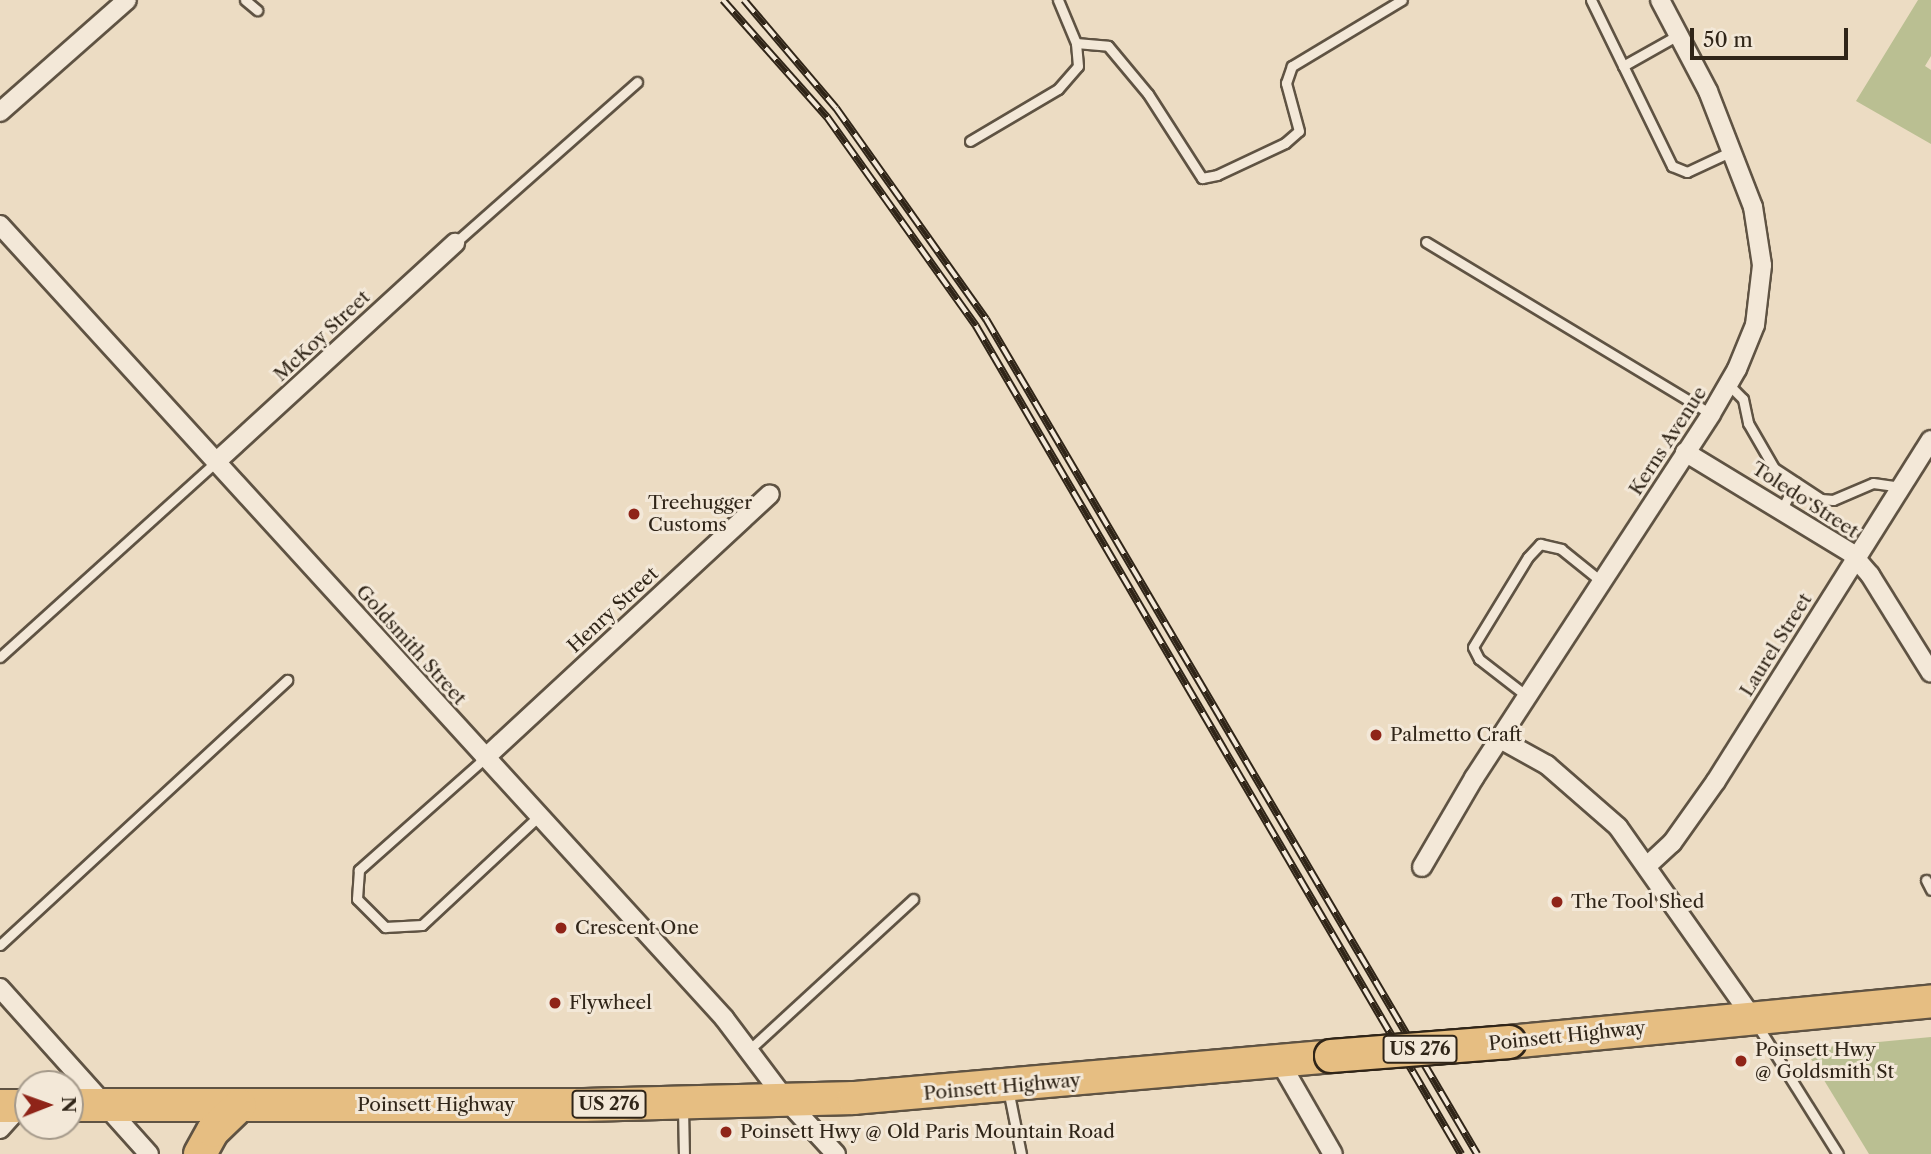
<!DOCTYPE html>
<style>
body{margin:0}
#map{position:relative;width:1931px;height:1154px;overflow:hidden;background:#ecdcc3;font-family:"Libre Caslon Text",serif}
div>[style]{position:absolute}
.green>*{inset:0;background:#babf92}
.roads{filter:drop-shadow(2px 0 #5f5343) drop-shadow(-2px 0 #5f5343) drop-shadow(0 2px #5f5343) drop-shadow(0 -2px #5f5343)}
.lane>*{height:9px;margin:-4.5px;padding:0 4.5px;transform-origin:4.5px;border-radius:4.5px;background:#f3e8d8}
.street>*{height:18px;margin:-9px;padding:0 9px;transform-origin:9px;border-radius:9px;background:#f3e8d8}
.highway>*{height:32px;margin:-16px;padding:0 16px;transform-origin:16px;border-radius:16px;background:#e6be82}
.rail>*{height:8px;margin-top:-4px;transform-origin:0;background:repeating-linear-gradient(90deg,#f3e8d8 0 16px,#302518 0 32px);box-sizing:border-box;border-block:2px solid #302518}
.bridges{filter:drop-shadow(2px 0 #302518) drop-shadow(-2px 0 #302518) drop-shadow(0 2px #302518) drop-shadow(0 -2px #302518)}
.highway-bridge>*{height:32px;margin:-16px;padding:0 16px;transform-origin:16px;border-radius:16px;background:#e6be82}
.dots>*{width:19px;height:19px;translate:-50% -50%;box-sizing:border-box;border:4px solid #f3e8d8;border-radius:50%}
span{translate:-50% -50%;white-space:nowrap;text-align:center;line-height:1.15;-webkit-text-stroke:6px #f3e8d8;paint-order:stroke}
.shield-label span{padding:2px 5px;background:#f3e8d8;border:2px solid;border-radius:5px;-webkit-text-stroke-width:0}
.shield-label{font-size:18px;color:#302518;font-weight:700}
.street-label{font-size:19px;color:#302518}
.poi-label{font-size:19px;color:#302518}
.left{translate:0 -50%;text-align:left}
.north{position:absolute;left:14px;top:1070px;width:70px;height:70px;box-sizing:border-box;background:#f3e8d8;border:2px solid #a59a8b;border-radius:50%;rotate:89deg;font-size:19px;font-weight:700;line-height:28px;text-align:center;color:#302518}
.north::after{content:'';display:block;margin:auto;width:24px;height:32px;background:#8f2418;clip-path:polygon(50% 0,100% 100%,50% 72%,0 100%)}
.scale{position:absolute;left:1690px;top:28px;width:158px;height:32px;box-sizing:border-box;border:4px solid #302518;border-top:0;padding-left:9px;font-size:21px;line-height:24px;white-space:nowrap;color:#302518;-webkit-text-stroke:5px #f3e8d8;paint-order:stroke}
</style>
<div id="map">
<div class="green">
<div style="clip-path:polygon(1918px 0,1931px 0,1931px 56px,1925px 66px,1931px 70px,1931px 144px,1856px 101px)"></div>
<div style="clip-path:polygon(1931px 1037px,1931px 1154px,1869px 1154px,1805px 1049px)"></div>
</div>
<div class="roads">
<div class="lane">
<div style="left:245px;top:0;width:16px;rotate:40deg"></div>
<div style="left:1058px;top:0;width:47px;rotate:67.3deg"></div>
<div style="left:1591px;top:0;width:185px;rotate:64deg"></div>
<div style="left:1672px;top:166px;width:16px;rotate:22deg"></div>
<div style="left:1687px;top:172px;width:50px;rotate:-25deg"></div>
<div style="left:1623px;top:66px;width:63px;rotate:-29.4deg"></div>
<div style="left:970px;top:141px;width:102px;rotate:-30.6deg"></div>
<div style="left:1058px;top:89px;width:30px;rotate:-49deg"></div>
<div style="left:1078px;top:66px;width:23px;rotate:-95deg"></div>
<div style="left:1076px;top:43px;width:32px;rotate:5deg"></div>
<div style="left:1108px;top:46px;width:62px;rotate:50.2deg"></div>
<div style="left:1148px;top:94px;width:100px;rotate:57.3deg"></div>
<div style="left:1202px;top:178px;width:15px;rotate:-11deg"></div>
<div style="left:1217px;top:175px;width:75px;rotate:-25.2deg"></div>
<div style="left:1285px;top:143px;width:18px;rotate:-41deg"></div>
<div style="left:1299px;top:131px;width:50px;rotate:-105.2deg"></div>
<div style="left:1286px;top:83px;width:18px;rotate:-71deg"></div>
<div style="left:1292px;top:66px;width:128px;rotate:-31deg"></div>
<div style="left:1426px;top:242px;width:333px;rotate:31.1deg"></div>
<div style="left:455px;top:243px;width:243px;rotate:-41.5deg"></div>
<div style="left:1728px;top:384px;width:21px;rotate:45deg"></div>
<div style="left:1743px;top:399px;width:25px;rotate:78deg"></div>
<div style="left:1748px;top:423px;width:52px;rotate:60deg"></div>
<div style="left:1774px;top:468px;width:56px;rotate:33.4deg"></div>
<div style="left:1821px;top:499px;width:12px;rotate:5deg"></div>
<div style="left:1833px;top:500px;width:43px;rotate:-23deg"></div>
<div style="left:1873px;top:483px;width:28px;rotate:8deg"></div>
<div style="left:1782px;top:509px;width:30px;rotate:-63deg"></div>
<div style="left:0;top:657px;width:292px;rotate:-42.1deg"></div>
<div style="left:1528px;top:697px;width:62px;rotate:-142.2deg"></div>
<div style="left:1479px;top:659px;width:13px;rotate:-117deg"></div>
<div style="left:1473px;top:647px;width:105px;rotate:-58.6deg"></div>
<div style="left:1528px;top:557px;width:18px;rotate:-47deg"></div>
<div style="left:1540px;top:544px;width:22px;rotate:13deg"></div>
<div style="left:1561px;top:549px;width:53px;rotate:38.8deg"></div>
<div style="left:485px;top:758px;width:169px;rotate:138.4deg"></div>
<div style="left:359px;top:870px;width:29px;rotate:94deg"></div>
<div style="left:357px;top:899px;width:40px;rotate:45deg"></div>
<div style="left:385px;top:927px;width:37px;rotate:-3deg"></div>
<div style="left:422px;top:925px;width:160px;rotate:-43deg"></div>
<div style="left:1926px;top:880px;width:11px;rotate:63deg"></div>
<div style="left:0;top:945px;width:391px;rotate:-42.7deg"></div>
<div style="left:1757px;top:1025px;width:152px;rotate:57.9deg"></div>
<div style="left:749px;top:1050px;width:223px;rotate:-42.6deg"></div>
<div style="left:1008px;top:1089px;width:66px;rotate:78.7deg"></div>
<div style="left:683px;top:1108px;width:46px;rotate:88.8deg"></div>
</div>
<div class="street">
<div style="left:0;top:112px;width:169px;rotate:-41.4deg"></div>
<div style="left:0;top:225px;width:1074px;rotate:47.6deg"></div>
<div style="left:724px;top:1018px;width:101px;rotate:53deg"></div>
<div style="left:785px;top:1099px;width:75px;rotate:47.2deg"></div>
<div style="left:1685px;top:452px;width:194px;rotate:31.3deg"></div>
<div style="left:1851px;top:553px;width:29px;rotate:49deg"></div>
<div style="left:1870px;top:575px;width:115px;rotate:58.1deg"></div>
<div style="left:217px;top:461px;width:323px;rotate:-42.5deg"></div>
<div style="left:1500px;top:739px;width:54px;rotate:29deg"></div>
<div style="left:1547px;top:765px;width:94px;rotate:41.1deg"></div>
<div style="left:1618px;top:827px;width:232px;rotate:54.8deg"></div>
<div style="left:485px;top:758px;width:388px;rotate:-42.8deg"></div>
<div style="left:1647px;top:866px;width:34px;rotate:-43deg"></div>
<div style="left:1672px;top:843px;width:76px;rotate:-54.6deg"></div>
<div style="left:1716px;top:781px;width:403px;rotate:-57.8deg"></div>
<div style="left:1422px;top:867px;width:103px;rotate:-59.7deg"></div>
<div style="left:1474px;top:778px;width:434px;rotate:-56.9deg"></div>
<div style="left:1711px;top:414px;width:52px;rotate:-60deg"></div>
<div style="left:1737px;top:369px;width:48px;rotate:-67.8deg"></div>
<div style="left:1755px;top:325px;width:60px;rotate:-83.3deg"></div>
<div style="left:1762px;top:265px;width:59px;rotate:-98.8deg"></div>
<div style="left:1753px;top:207px;width:124px;rotate:-111.2deg"></div>
<div style="left:1708px;top:91px;width:103px;rotate:-117.8deg"></div>
<div style="left:0;top:988px;width:223px;rotate:48.1deg"></div>
<div style="left:1280px;top:1062px;width:106px;rotate:60.1deg"></div>
<div style="left:0;top:1129px;width:31px;rotate:-48deg"></div>
</div>
<div class="highway">
<div style="left:1509px;top:1042px;width:424px;rotate:-5.5deg"></div>
<div style="left:70px;top:1105px;width:514px"></div>
<div style="left:584px;top:1105px;width:270px;rotate:-1.5deg"></div>
<div style="left:854px;top:1098px;width:479px;rotate:-5deg"></div>
<div style="left:0;top:1106px;width:28px"></div>
<div style="left:200px;top:1154px;width:26px;rotate:-61deg"></div>
<div style="left:213px;top:1131px;width:37px;rotate:-44deg"></div>
</div>
</div>
<div class="rail">
<div style="left:723px;top:0;width:157px;rotate:48.4deg"></div>
<div style="left:827px;top:117px;width:257px;rotate:54.5deg"></div>
<div style="left:976px;top:326px;width:960px;rotate:59.64deg"></div>
<div style="left:744px;top:0;width:142px;rotate:49.6deg"></div>
<div style="left:836px;top:108px;width:259px;rotate:54.6deg"></div>
<div style="left:986px;top:319px;width:969px;rotate:59.54deg"></div>
</div>
<div class="bridges">
<div class="highway-bridge">
<div style="left:1331px;top:1056px;width:179px;rotate:-4.5deg"></div>
</div>
</div>
<div class="dots">
<div style="left:634px;top:514px;background:#8f2418"></div>
<div style="left:1376px;top:735px;background:#8f2418"></div>
<div style="left:1557px;top:902px;background:#8f2418"></div>
<div style="left:561px;top:928px;background:#8f2418"></div>
<div style="left:555px;top:1003px;background:#8f2418"></div>
<div style="left:1741px;top:1061px;background:#8f2418"></div>
<div style="left:726px;top:1132px;background:#8f2418"></div>
</div>
<div class="shield-label">
<span style="left:1420px;top:1049px">US 276</span>
<span style="left:609px;top:1104px">US 276</span>
</div>
<div class="street-label">
<span style="left:322px;top:336px;rotate:-43deg">McKoy Street</span>
<span style="left:1668px;top:441px;rotate:-57deg">Kerns Avenue</span>
<span style="left:1805px;top:500px;rotate:33deg">Toledo Street</span>
<span style="left:613px;top:610px;rotate:-43deg">Henry Street</span>
<span style="left:411px;top:645px;rotate:48deg">Goldsmith Street</span>
<span style="left:1776px;top:645px;rotate:-58deg">Laurel Street</span>
<span style="left:1567px;top:1036px;rotate:-6deg">Poinsett Highway</span>
<span style="left:1002px;top:1087px;rotate:-5deg">Poinsett Highway</span>
<span style="left:436px;top:1105px">Poinsett Highway</span>
</div>
<div class="poi-label">
<span class="left" style="left:648px;top:514px">Treehugger<br>Customs</span>
<span class="left" style="left:1390px;top:735px">Palmetto Craft</span>
<span class="left" style="left:1571px;top:902px">The Tool Shed</span>
<span class="left" style="left:575px;top:928px">Crescent One</span>
<span class="left" style="left:569px;top:1003px">Flywheel</span>
<span class="left" style="left:1755px;top:1061px">Poinsett Hwy<br>@ Goldsmith St</span>
<span class="left" style="left:740px;top:1132px">Poinsett Hwy @ Old Paris Mountain Road</span>
</div>
<div class="north">N</div>
<div class="scale">50 m</div>
</div>
